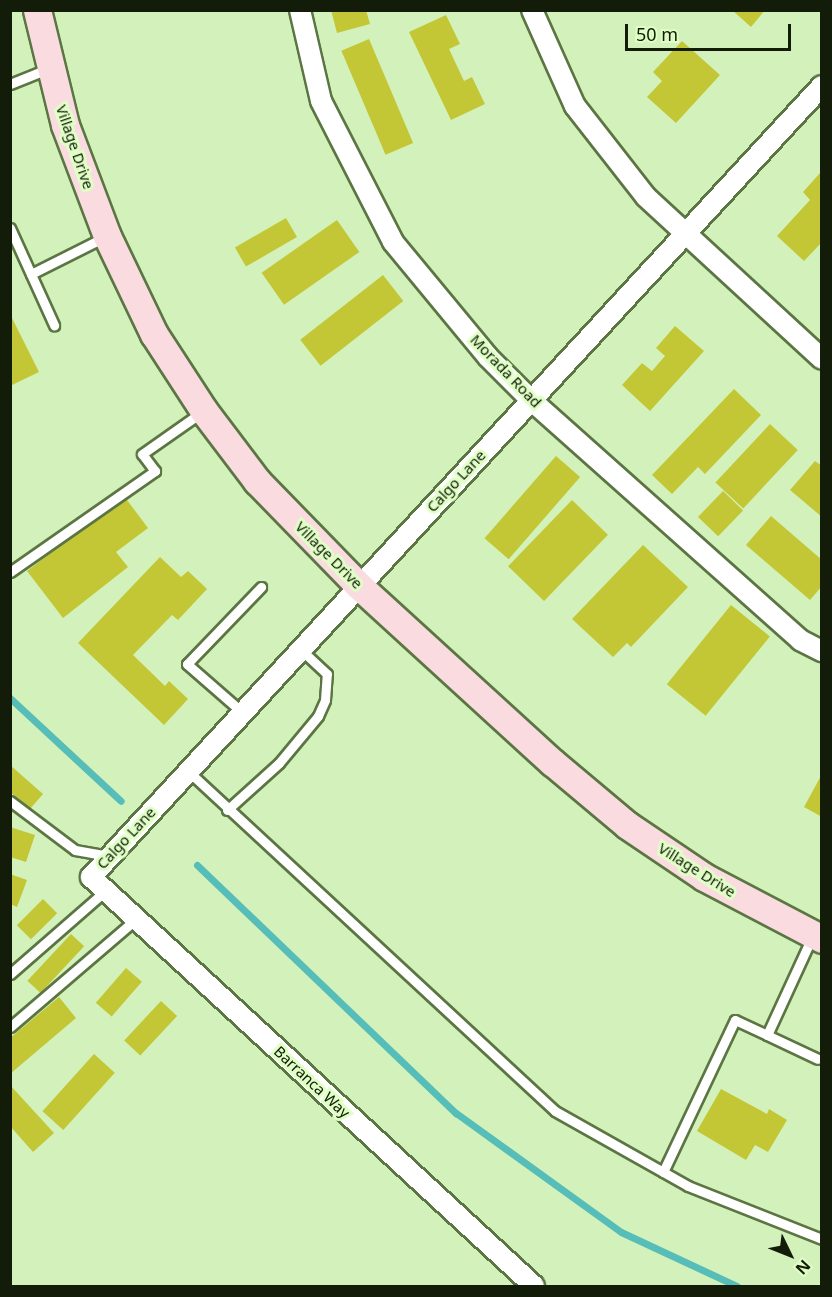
<!DOCTYPE html>
<style>
body{margin:0}
#map{position:relative;width:832px;height:1297px;overflow:hidden;background:#d3f1ba;font-family:"Noto Sans",sans-serif}
div>[style]{position:absolute}
.stream>*{height:7px;margin:-3.5px;padding:0 3.5px;transform-origin:3.5px;border-radius:3.5px;background:#56bdb8}
.building>*{inset:0;background:#c3c736;transform-origin:0 0}
.roads{filter:drop-shadow(2px 0 #5b7543) drop-shadow(-2px 0 #5b7543) drop-shadow(0 2px #5b7543) drop-shadow(0 -2px #5b7543)}
.service>*{height:9px;margin:-4.5px;padding:0 4.5px;transform-origin:4.5px;border-radius:4.5px;background:#fff}
.minor>*{height:20px;margin:-10px;padding:0 10px;transform-origin:10px;border-radius:10px;background:#fff}
.secondary>*{height:27px;margin:-13.5px;padding:0 13.5px;transform-origin:13.5px;border-radius:13.5px;background:#fadbe0}
span{translate:-50% -50%;white-space:nowrap;text-align:center;line-height:1.15;-webkit-text-stroke:6px #e0ffc6;paint-order:stroke}
.street-label{font-size:15px;color:#121c08}
.frame{position:absolute;inset:0;border:12px solid #121c08;pointer-events:none}
.north{position:absolute;left:760px;top:1225px;width:60px;height:60px;-webkit-text-stroke:4px #e0ffc6;paint-order:stroke;rotate:133deg;font-size:16px;font-weight:700;line-height:24px;text-align:center;color:#121c08}
.north::after{content:'';display:block;margin:auto;width:21px;height:27px;background:#121c08;clip-path:polygon(50% 0,100% 100%,50% 72%,0 100%)}
.scale{position:absolute;left:625px;top:24px;width:166px;height:27px;box-sizing:border-box;border:3px solid #121c08;border-top:0;padding-left:8px;font-size:18px;line-height:21px;white-space:nowrap;color:#121c08;-webkit-text-stroke:4px #e0ffc6;paint-order:stroke}
</style>
<div id="map">
<div class="stream">
<div style="left:10px;top:698px;width:151px;rotate:42.9deg"></div>
<div style="left:197px;top:865px;width:359px;rotate:43.8deg"></div>
<div style="left:456px;top:1113px;width:203px;rotate:35.8deg"></div>
<div style="left:621px;top:1232px;width:128px;rotate:25deg"></div>
</div>
<div class="building">
<div style="clip-path:polygon(331px 10px,366px 10px,370px 24px,337px 33px)"></div>
<div style="clip-path:polygon(732px 10px,765px 10px,751px 27px)"></div>
<div style="clip-path:polygon(446px 15px,460px 44px,449px 49px,464px 81px,472px 77px,485px 104px,451px 120px,409px 32px)"></div>
<div style="left:369px;top:39px;width:113px;height:30px;rotate:67deg"></div>
<div style="clip-path:polygon(682px 41px,720px 75px,676px 123px,647px 97px,662px 81px,653px 72px)"></div>
<div style="clip-path:polygon(820px 173px,822px 242px,804px 261px,777px 236px,810px 200px,803px 192px)"></div>
<div style="left:286px;top:218px;width:22px;height:59px;rotate:60deg"></div>
<div style="left:337px;top:220px;width:39px;height:92px;rotate:55deg"></div>
<div style="left:383px;top:275px;width:33px;height:105px;rotate:52deg"></div>
<div style="clip-path:polygon(10px 314px,39px 372px,10px 386px)"></div>
<div style="clip-path:polygon(675px 326px,704px 351px,650px 411px,622px 385px,642px 363px,652px 371px,665px 356px,656px 348px)"></div>
<div style="clip-path:polygon(734px 389px,761px 415px,705px 474px,698px 467px,672px 494px,652px 475px)"></div>
<div style="left:770px;top:424px;width:38px;height:80px;rotate:43deg"></div>
<div style="left:556px;top:456px;width:32px;height:109px;rotate:41deg"></div>
<div style="clip-path:polygon(815px 461px,822px 466px,822px 517px,790px 490px)"></div>
<div style="left:723px;top:491px;width:28px;height:36px;rotate:44deg"></div>
<div style="clip-path:polygon(124px 496px,148px 528px,116px 552px,128px 567px,63px 618px,27px 571px)"></div>
<div style="left:572px;top:500px;width:50px;height:92px;rotate:44deg"></div>
<div style="clip-path:polygon(771px 516px,822px 560px,822px 586px,810px 600px,746px 545px)"></div>
<div style="clip-path:polygon(643px 545px,688px 587px,631px 647px,627px 643px,613px 657px,572px 619px)"></div>
<div style="clip-path:polygon(160px 557px,181px 577px,188px 571px,207px 589px,178px 620px,172px 615px,133px 655px,165px 686px,169px 681px,188px 699px,164px 725px,78px 643px)"></div>
<div style="left:731px;top:605px;width:50px;height:102px;rotate:39deg"></div>
<div style="clip-path:polygon(10px 765px,43px 794px,30px 809px,10px 792px)"></div>
<div style="clip-path:polygon(822px 774px,822px 817px,804px 807px)"></div>
<div style="clip-path:polygon(10px 827px,35px 835px,26px 862px,10px 857px)"></div>
<div style="clip-path:polygon(10px 874px,27px 880px,17px 907px,10px 904px)"></div>
<div style="left:43px;top:899px;width:20px;height:37px;rotate:45deg"></div>
<div style="left:71px;top:934px;width:18px;height:64px;rotate:43deg"></div>
<div style="left:126px;top:968px;width:21px;height:46px;rotate:41deg"></div>
<div style="clip-path:polygon(59px 997px,76px 1018px,10px 1074px,10px 1038px)"></div>
<div style="left:161px;top:1001px;width:22px;height:54px;rotate:43deg"></div>
<div style="left:94px;top:1054px;width:28px;height:77px;rotate:42deg"></div>
<div style="clip-path:polygon(10px 1085px,54px 1133px,33px 1152px,10px 1126px)"></div>
<div style="clip-path:polygon(721px 1089px,767px 1114px,769px 1109px,787px 1120px,768px 1152px,755px 1145px,746px 1160px,697px 1131px)"></div>
</div>
<div class="roads">
<div class="service">
<div style="left:10px;top:84px;width:43px;rotate:-21.8deg"></div>
<div style="left:10px;top:228px;width:107px;rotate:65.6deg"></div>
<div style="left:31px;top:274px;width:83px;rotate:-26.6deg"></div>
<div style="left:10px;top:572px;width:177px;rotate:-34.9deg"></div>
<div style="left:155px;top:471px;width:21px;rotate:-127deg"></div>
<div style="left:142px;top:454px;width:73px;rotate:-35deg"></div>
<div style="left:242px;top:712px;width:73px;rotate:-138.9deg"></div>
<div style="left:187px;top:664px;width:107px;rotate:-46.1deg"></div>
<div style="left:188px;top:771px;width:500px;rotate:42.81deg"></div>
<div style="left:555px;top:1111px;width:153px;rotate:29.4deg"></div>
<div style="left:688px;top:1186px;width:144px;rotate:21.6deg"></div>
<div style="left:10px;top:801px;width:81px;rotate:37deg"></div>
<div style="left:75px;top:850px;width:36px;rotate:10deg"></div>
<div style="left:227px;top:810px;width:70px;rotate:-42.1deg"></div>
<div style="left:279px;top:763px;width:61px;rotate:-50.3deg"></div>
<div style="left:318px;top:716px;width:17px;rotate:-66deg"></div>
<div style="left:325px;top:700px;width:26px;rotate:-86deg"></div>
<div style="left:327px;top:674px;width:37px;rotate:-137deg"></div>
<div style="left:10px;top:974px;width:126px;rotate:-41.1deg"></div>
<div style="left:10px;top:1027px;width:166px;rotate:-40.6deg"></div>
<div style="left:767px;top:1035px;width:56px;rotate:25.2deg"></div>
<div style="left:663px;top:1172px;width:168px;rotate:-64.7deg"></div>
<div style="left:735px;top:1020px;width:35px;rotate:25deg"></div>
<div style="left:767px;top:1035px;width:108px;rotate:-65.3deg"></div>
</div>
<div class="minor">
<div style="left:300px;top:10px;width:93px;rotate:77deg"></div>
<div style="left:321px;top:101px;width:158px;rotate:62.9deg"></div>
<div style="left:393px;top:242px;width:149px;rotate:50.4deg"></div>
<div style="left:488px;top:357px;width:61px;rotate:45deg"></div>
<div style="left:531px;top:400px;width:361px;rotate:41.7deg"></div>
<div style="left:800px;top:640px;width:25px;rotate:27deg"></div>
<div style="left:532px;top:10px;width:105px;rotate:65.9deg"></div>
<div style="left:575px;top:106px;width:115px;rotate:52deg"></div>
<div style="left:646px;top:197px;width:239px;rotate:42.6deg"></div>
<div style="left:534px;top:1286px;width:603px;rotate:-137.29deg"></div>
<div style="left:91px;top:877px;width:1077px;rotate:-47.26deg"></div>
</div>
<div class="secondary">
<div style="left:37px;top:10px;width:118px;rotate:76.3deg"></div>
<div style="left:65px;top:125px;width:119px;rotate:69.3deg"></div>
<div style="left:107px;top:236px;width:109px;rotate:64.4deg"></div>
<div style="left:154px;top:334px;width:92px;rotate:57deg"></div>
<div style="left:204px;top:411px;width:88px;rotate:52.9deg"></div>
<div style="left:257px;top:481px;width:145px;rotate:45.8deg"></div>
<div style="left:358px;top:585px;width:263px;rotate:42.4deg"></div>
<div style="left:552px;top:762px;width:98px;rotate:40deg"></div>
<div style="left:627px;top:825px;width:93px;rotate:34deg"></div>
<div style="left:704px;top:877px;width:133px;rotate:27.7deg"></div>
</div>
</div>
<div class="street-label">
<span style="left:75px;top:147px;rotate:71deg">Village Drive</span>
<span style="left:506px;top:371px;rotate:46deg">Morada Road</span>
<span style="left:456px;top:481px;rotate:-47deg">Calgo Lane</span>
<span style="left:329px;top:555px;rotate:45deg">Village Drive</span>
<span style="left:126px;top:838px;rotate:-47deg">Calgo Lane</span>
<span style="left:697px;top:870px;rotate:32deg">Village Drive</span>
<span style="left:312px;top:1082px;rotate:43deg">Barranca Way</span>
</div>
<div class="frame"></div>
<div class="north">N</div>
<div class="scale">50 m</div>
</div>
